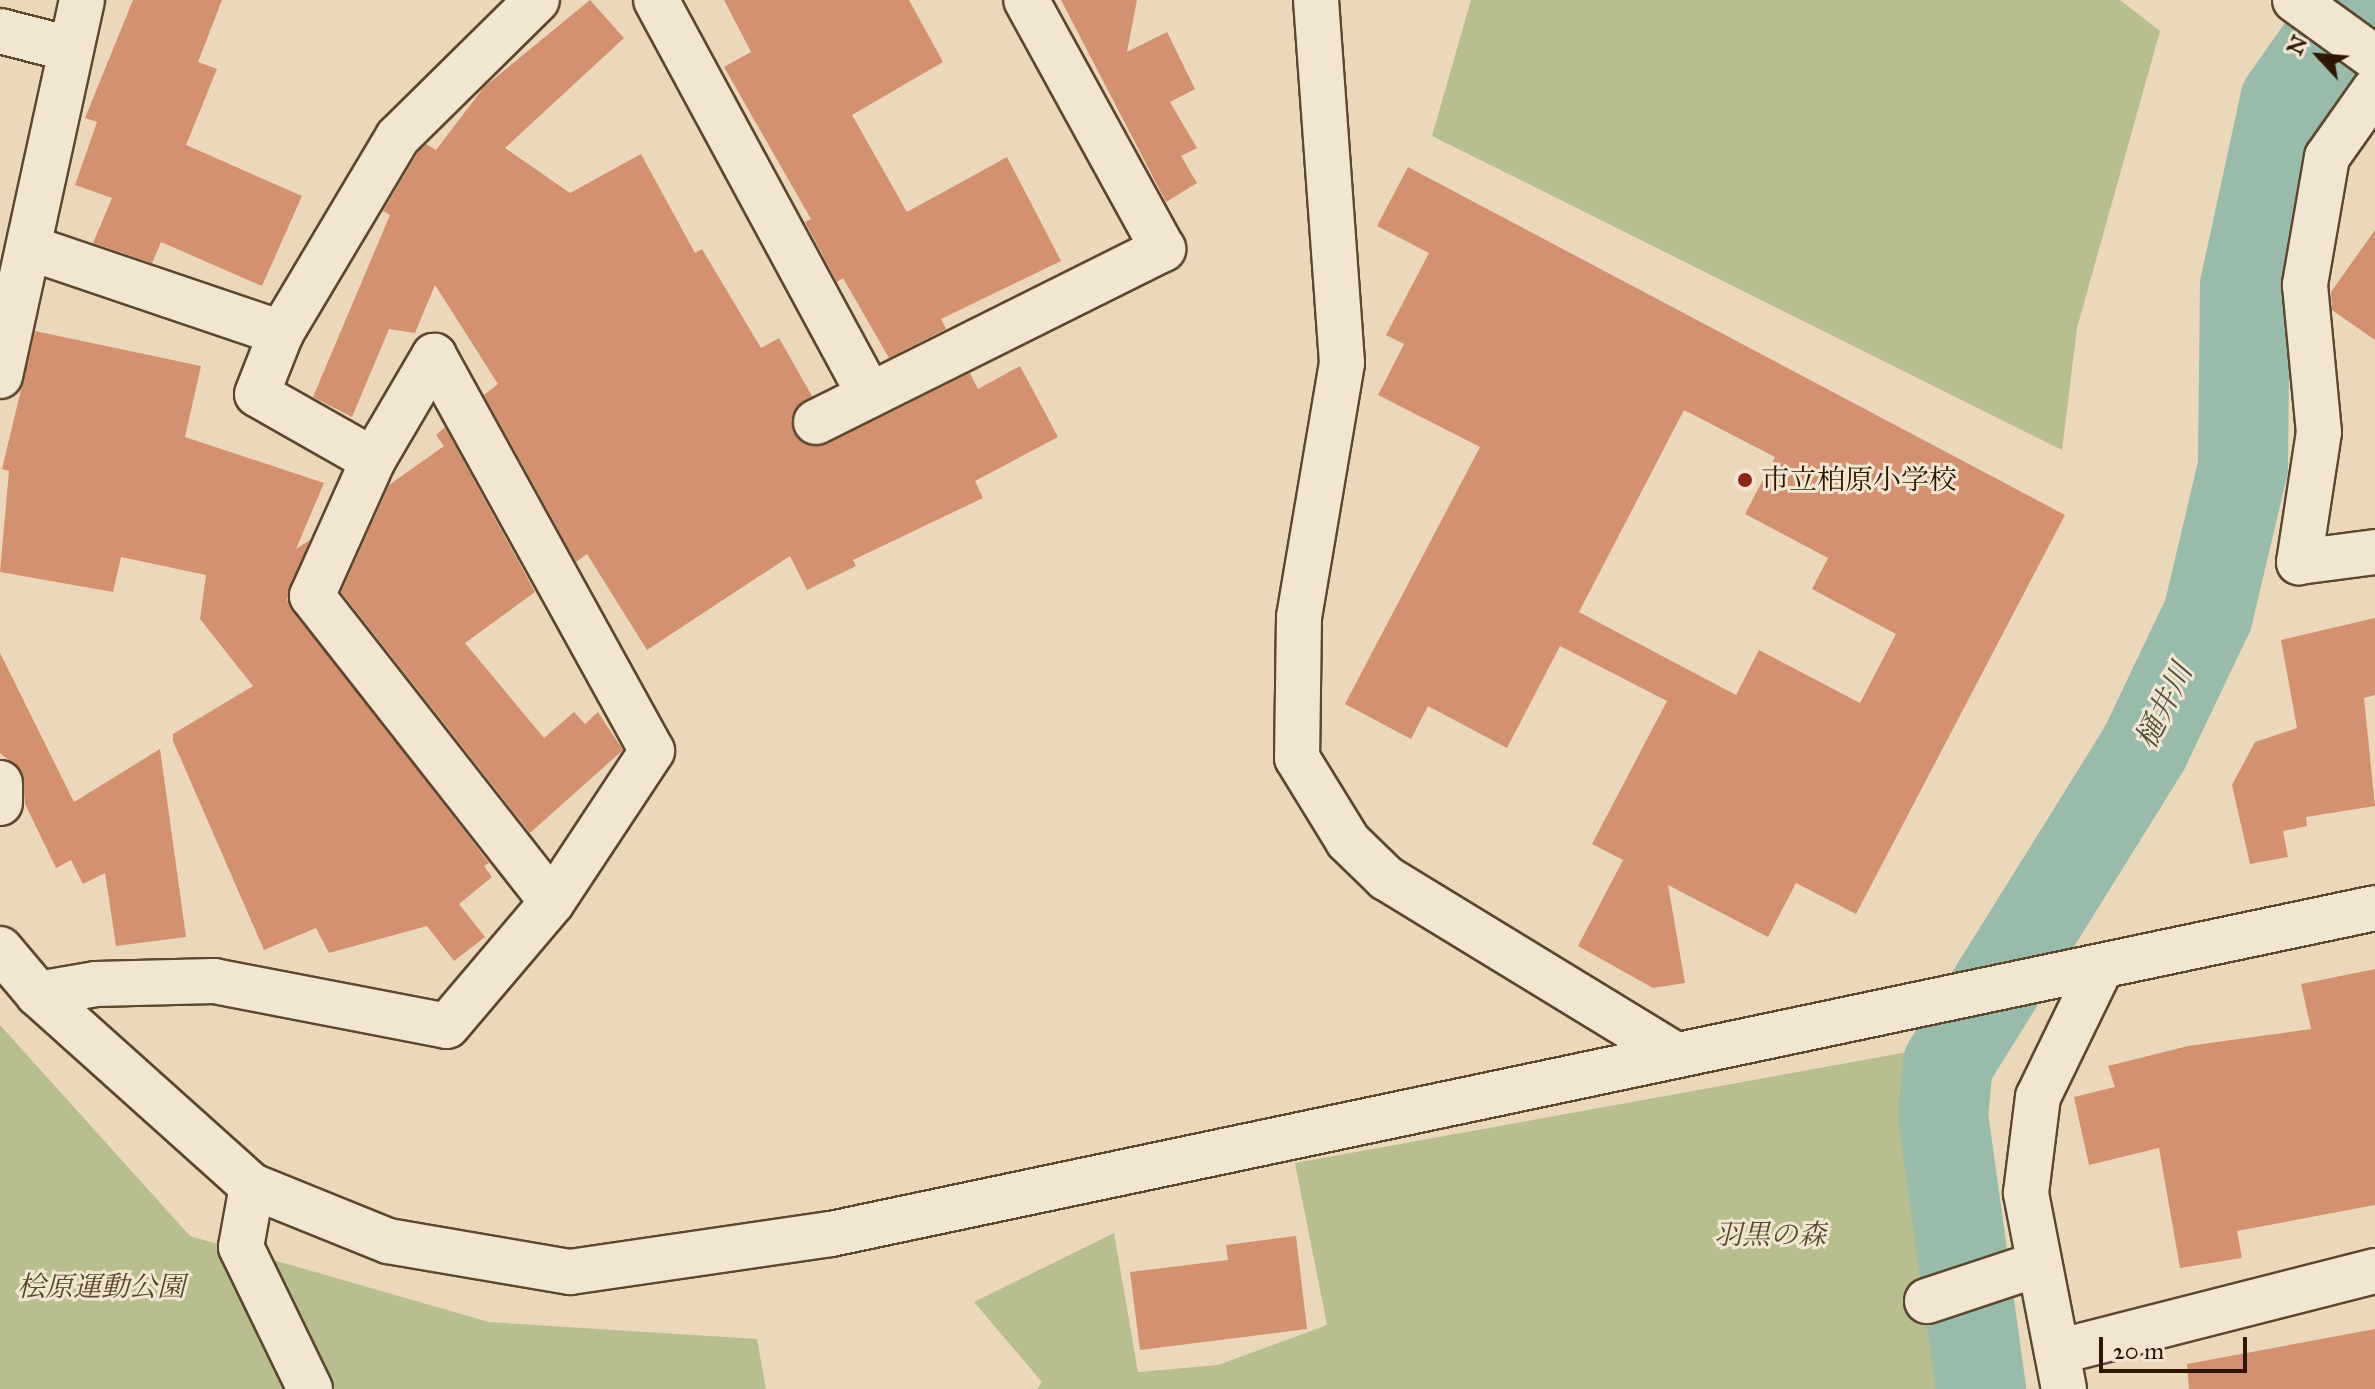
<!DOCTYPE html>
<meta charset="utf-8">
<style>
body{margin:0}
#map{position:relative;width:2375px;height:1389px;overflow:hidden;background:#ebd8bb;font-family:"IM FELL Great Primer","Noto Serif JP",serif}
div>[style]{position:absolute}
.green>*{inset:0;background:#b9be8f}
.river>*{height:90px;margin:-45px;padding:0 45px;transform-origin:45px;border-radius:45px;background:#9ba}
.building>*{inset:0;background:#d49170}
.roads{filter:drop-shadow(2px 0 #5c472f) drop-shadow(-2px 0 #5c472f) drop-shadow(0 2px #5c472f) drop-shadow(0 -2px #5c472f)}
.minor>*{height:44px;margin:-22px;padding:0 22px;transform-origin:22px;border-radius:22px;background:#f2e6d3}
.tertiary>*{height:44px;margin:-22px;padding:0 22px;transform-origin:22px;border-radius:22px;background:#f2e6d3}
.dots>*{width:22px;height:22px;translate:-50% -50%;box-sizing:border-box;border:4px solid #f2e6d3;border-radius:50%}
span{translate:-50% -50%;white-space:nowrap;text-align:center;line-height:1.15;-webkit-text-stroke:6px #f2e6d3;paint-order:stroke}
.poi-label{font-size:28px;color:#2d1700}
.left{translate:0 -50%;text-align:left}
.park-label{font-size:28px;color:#57492b;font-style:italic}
.water-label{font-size:30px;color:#53503c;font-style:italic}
.north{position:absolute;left:2279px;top:16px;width:80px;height:80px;-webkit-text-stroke:6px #f2e6d3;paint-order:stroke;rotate:296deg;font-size:22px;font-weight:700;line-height:32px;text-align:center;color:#2d1700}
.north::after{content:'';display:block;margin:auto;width:28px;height:36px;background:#2d1700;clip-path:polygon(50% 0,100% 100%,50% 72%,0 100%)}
.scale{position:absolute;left:2099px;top:1337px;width:148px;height:36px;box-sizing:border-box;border:4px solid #2d1700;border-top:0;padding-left:10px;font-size:24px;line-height:28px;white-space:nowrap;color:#2d1700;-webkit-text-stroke:6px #f2e6d3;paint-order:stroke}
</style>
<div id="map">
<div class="green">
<div style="clip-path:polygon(1471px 0,2120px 0,2160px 31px,2077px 328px,2062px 450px,1432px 136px)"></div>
<div style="clip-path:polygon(0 1025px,190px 1236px,489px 1322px,757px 1339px,766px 1389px,0 1389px)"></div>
<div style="clip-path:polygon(1930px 1048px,1911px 1121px,1957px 1389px,1037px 1389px,1042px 1382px,974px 1302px,1114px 1233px,1138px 1372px,1218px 1365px,1327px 1325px,1295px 1163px)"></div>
</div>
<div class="river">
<div style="left:1981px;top:1389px;width:276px;rotate:-97.9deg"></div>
<div style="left:1943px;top:1116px;width:52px;rotate:-84.5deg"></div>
<div style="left:1948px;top:1064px;width:373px;rotate:-58.1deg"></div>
<div style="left:2145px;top:747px;width:146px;rotate:-64.5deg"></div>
<div style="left:2208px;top:615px;width:152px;rotate:-76.7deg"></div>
<div style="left:2243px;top:467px;width:181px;rotate:-89.4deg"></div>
<div style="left:2245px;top:286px;width:189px;rotate:-77.8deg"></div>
<div style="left:2285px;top:101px;width:123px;rotate:-54.9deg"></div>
</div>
<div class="building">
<div style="clip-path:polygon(133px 0,222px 0,198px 62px,217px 69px,186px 145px,302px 196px,262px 286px,161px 242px,152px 263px,93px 243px,112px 198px,75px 185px,97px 122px,85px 118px)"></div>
<div style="clip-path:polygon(590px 0,624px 38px,505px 148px,570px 193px,641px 154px,695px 253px,702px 249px,761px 348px,779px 338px,812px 396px,791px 420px,802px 442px,827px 444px,970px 373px,978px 389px,1020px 366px,1058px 437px,975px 481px,983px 498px,853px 560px,856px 566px,807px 590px,790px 556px,647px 650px,587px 554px,576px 562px,484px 395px,498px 384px,435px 285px,415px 333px,389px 329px,352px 417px,313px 397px,390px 215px,383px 211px,418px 152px,426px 144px,436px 150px,484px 87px)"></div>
<div style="clip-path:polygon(724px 0,909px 0,943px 62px,852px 115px,907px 212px,1007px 157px,1061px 261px,941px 319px,946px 329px,889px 358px,843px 278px,837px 282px,805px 222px,811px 219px,724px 67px,751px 52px)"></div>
<div style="clip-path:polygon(1061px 0,1137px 0,1127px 52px,1167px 32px,1195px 89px,1170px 102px,1197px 148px,1181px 156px,1197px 183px,1166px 202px)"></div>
<div style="clip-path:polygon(evenodd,1408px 167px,2065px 515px,1856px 914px,1796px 883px,1768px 937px,1668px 885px,1685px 983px,1653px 988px,1578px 946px,1623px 860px,1592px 844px,1667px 701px,1560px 646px,1507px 748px,1428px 706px,1411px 739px,1345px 704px,1480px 447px,1378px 395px,1404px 344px,1386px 335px,1429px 253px,1377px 226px,1408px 167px,1684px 410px,1775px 457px,1745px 514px,1828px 558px,1812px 589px,1896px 634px,1860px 703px,1759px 650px,1736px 695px,1579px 612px,1684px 410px)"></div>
<div style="clip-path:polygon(2375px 230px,2375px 340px,2332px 310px,2331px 292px)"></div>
<div style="clip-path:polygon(35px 331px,201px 366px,185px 437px,324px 483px,296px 549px,310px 540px,287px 600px,489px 863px,484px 866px,492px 877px,459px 904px,485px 937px,454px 961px,427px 926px,329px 953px,316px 928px,264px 950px,173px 741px,173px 734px,253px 686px,200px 619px,206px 575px,121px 557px,113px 592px,0 572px,9px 471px,2px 469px)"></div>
<div style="clip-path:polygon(445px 427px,535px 592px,465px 643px,544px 738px,574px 712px,585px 724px,598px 712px,623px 750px,530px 833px,341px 592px,389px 485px,444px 446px,436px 435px)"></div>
<div style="clip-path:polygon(2375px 618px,2375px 695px,2364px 698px,2375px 806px,2306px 817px,2307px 826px,2283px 831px,2288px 857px,2250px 864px,2232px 785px,2255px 742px,2297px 728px,2281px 640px)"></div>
<div style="clip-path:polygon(0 653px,74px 802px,160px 749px,186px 937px,116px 946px,105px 873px,83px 884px,71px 860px,56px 868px,25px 804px,22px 771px,0 753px)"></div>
<div style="clip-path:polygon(2375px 969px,2375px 1205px,2237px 1231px,2242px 1258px,2180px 1268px,2159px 1148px,2089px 1165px,2074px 1097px,2115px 1087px,2108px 1066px,2188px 1046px,2311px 1029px,2301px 984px)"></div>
<div style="clip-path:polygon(1296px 1236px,1307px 1329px,1140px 1350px,1130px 1272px,1228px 1260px,1226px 1245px)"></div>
<div style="clip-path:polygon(2375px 1329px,2375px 1389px,2189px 1389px,2187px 1364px)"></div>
</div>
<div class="roads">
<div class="minor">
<div style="left:656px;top:0;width:449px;rotate:61.6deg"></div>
<div style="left:1316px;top:0;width:364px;rotate:85.9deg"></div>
<div style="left:1342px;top:363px;width:258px;rotate:99.6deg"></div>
<div style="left:1299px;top:617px;width:141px;rotate:90.8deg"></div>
<div style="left:1297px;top:758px;width:97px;rotate:58.4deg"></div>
<div style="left:1348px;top:841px;width:53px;rotate:44.2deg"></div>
<div style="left:1386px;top:878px;width:332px;rotate:31.4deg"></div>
<div style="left:0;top:31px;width:72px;rotate:14.4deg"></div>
<div style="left:2375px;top:89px;width:83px;rotate:125.2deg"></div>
<div style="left:2327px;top:157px;width:130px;rotate:99.8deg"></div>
<div style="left:2305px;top:285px;width:148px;rotate:84.6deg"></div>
<div style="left:2319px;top:432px;width:132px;rotate:98.7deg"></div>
<div style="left:2299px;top:562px;width:77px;rotate:-7.5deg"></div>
<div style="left:33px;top:249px;width:262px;rotate:18.7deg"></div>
<div style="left:281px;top:333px;width:228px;rotate:-59.2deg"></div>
<div style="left:398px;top:137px;width:195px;rotate:-44.6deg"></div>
<div style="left:0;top:376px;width:385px;rotate:-77.7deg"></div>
<div style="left:816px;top:422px;width:388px;rotate:-26.5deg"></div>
<div style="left:1163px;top:249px;width:284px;rotate:-118.8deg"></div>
<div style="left:373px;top:460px;width:121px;rotate:-59.6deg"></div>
<div style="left:434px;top:356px;width:451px;rotate:61.1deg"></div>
<div style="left:652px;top:751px;width:181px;rotate:123.5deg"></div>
<div style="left:0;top:783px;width:20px;rotate:90deg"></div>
<div style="left:38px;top:994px;width:59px;rotate:-9.8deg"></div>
<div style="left:96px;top:984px;width:118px;rotate:-1.5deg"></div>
<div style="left:214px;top:981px;width:237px;rotate:10.9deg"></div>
<div style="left:447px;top:1026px;width:162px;rotate:-49.7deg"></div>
<div style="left:552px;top:902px;width:389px;rotate:-128.1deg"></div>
<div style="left:312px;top:596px;width:149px;rotate:-65.8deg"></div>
<div style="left:373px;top:460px;width:133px;rotate:-150.4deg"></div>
<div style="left:257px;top:394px;width:66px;rotate:-68.5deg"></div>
<div style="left:252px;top:1186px;width:62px;rotate:100.2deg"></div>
<div style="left:241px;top:1247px;width:158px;rotate:64.1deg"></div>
<div style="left:1927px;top:1301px;width:114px;rotate:-18.4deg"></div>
<div style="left:2057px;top:1352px;width:328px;rotate:-14.3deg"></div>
<div style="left:2064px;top:1389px;width:200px;rotate:-101deg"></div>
<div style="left:2026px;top:1193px;width:97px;rotate:-82.9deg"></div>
<div style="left:2038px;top:1097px;width:144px;rotate:-64.1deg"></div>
</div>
<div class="tertiary">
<div style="left:2295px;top:0;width:99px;rotate:35.9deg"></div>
<div style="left:0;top:949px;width:59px;rotate:49.8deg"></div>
<div style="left:38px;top:994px;width:288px;rotate:41.9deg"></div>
<div style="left:252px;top:1186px;width:147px;rotate:22deg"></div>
<div style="left:388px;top:1241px;width:185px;rotate:9.7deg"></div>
<div style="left:570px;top:1272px;width:264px;rotate:-8.3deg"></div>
<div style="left:831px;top:1234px;width:1578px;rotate:-11.92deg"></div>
</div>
</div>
<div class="dots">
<div style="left:1745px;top:480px;background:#8f2418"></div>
</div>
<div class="poi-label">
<span class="left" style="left:1761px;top:480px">市立柏原小学校</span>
</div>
<div class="park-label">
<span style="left:1770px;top:1235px">羽黒の森</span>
<span style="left:101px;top:1287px">桧原運動公園</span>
</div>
<div class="water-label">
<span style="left:2164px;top:706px;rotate:-64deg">樋井川</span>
</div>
<div class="north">N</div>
<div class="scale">20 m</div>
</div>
